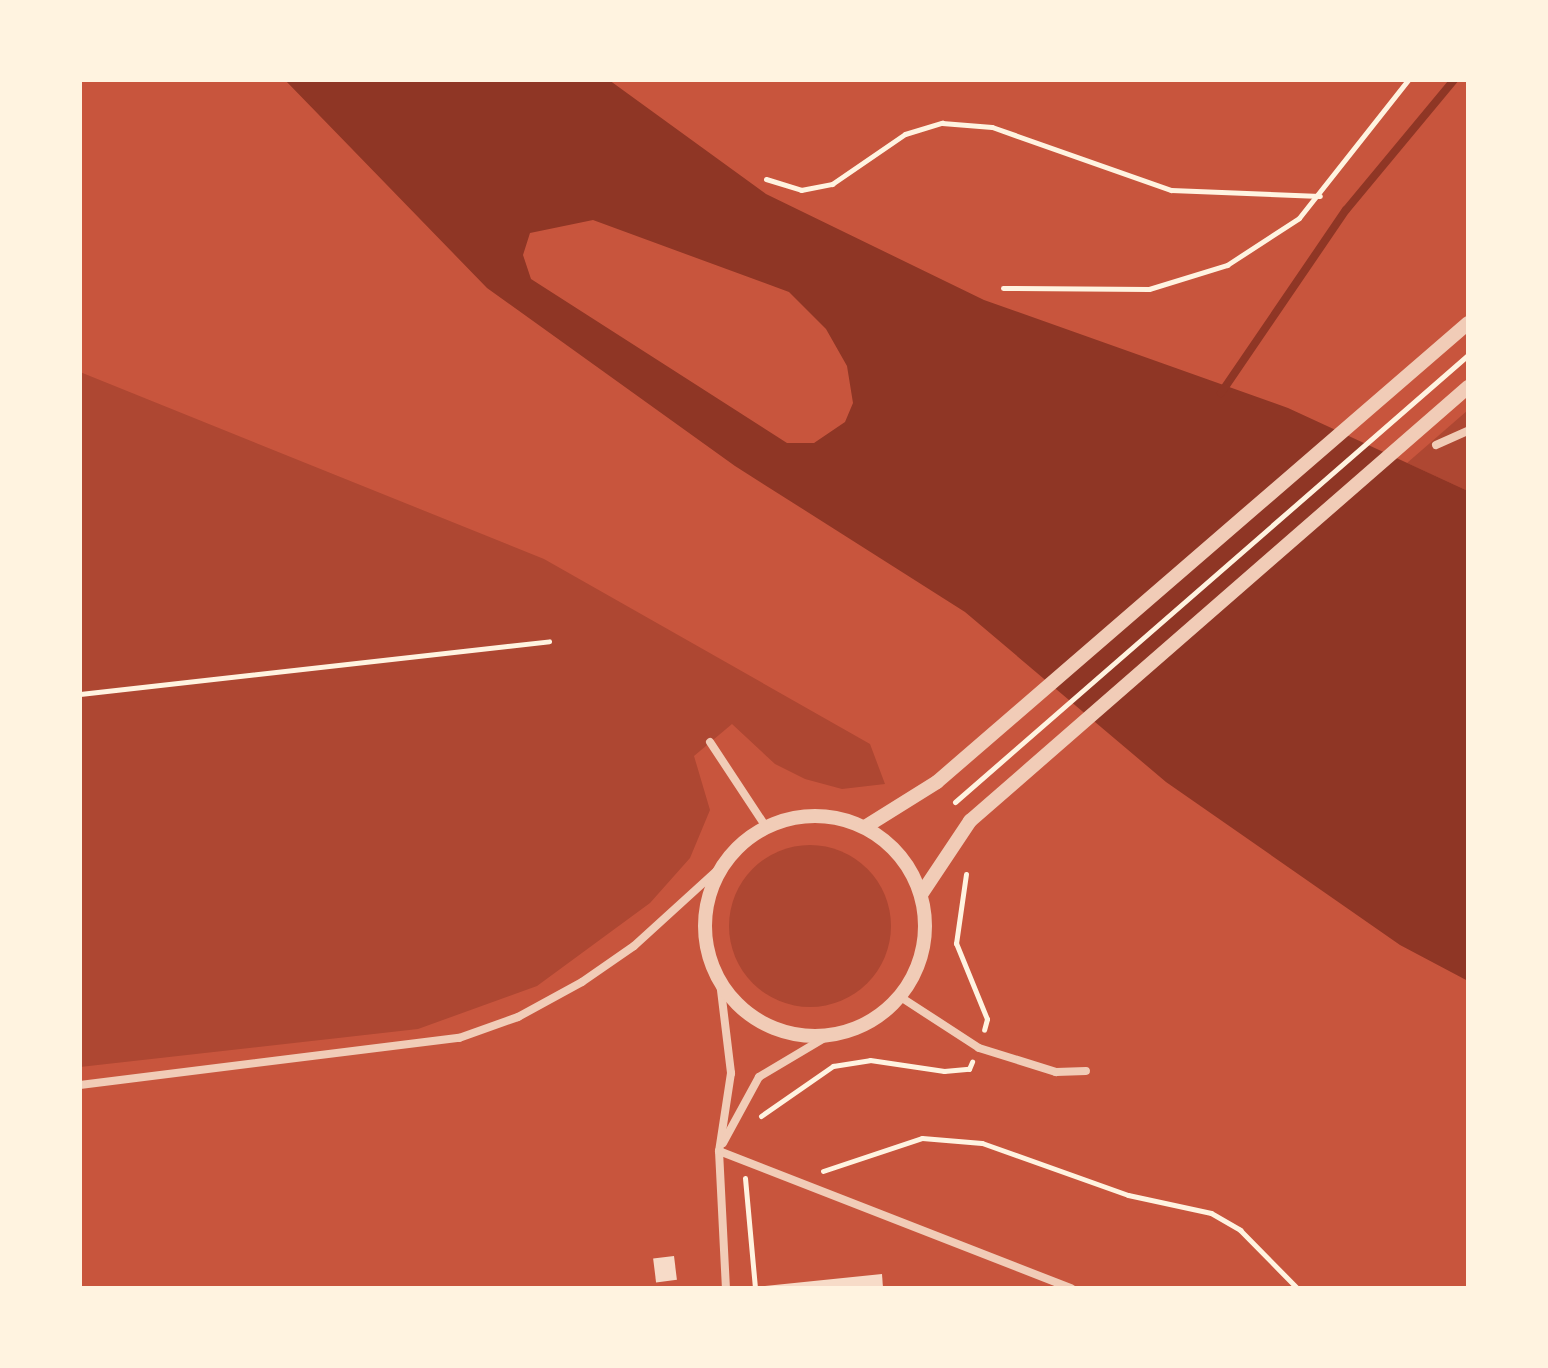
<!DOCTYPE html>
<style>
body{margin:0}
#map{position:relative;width:1548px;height:1368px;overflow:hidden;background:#c8553d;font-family:"Space Grotesk",sans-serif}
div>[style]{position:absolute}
.green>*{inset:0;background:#ae4732}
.round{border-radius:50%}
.water>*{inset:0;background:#8f3625}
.stream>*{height:8px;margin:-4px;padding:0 4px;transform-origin:4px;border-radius:4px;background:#8f3625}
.building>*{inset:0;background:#f7dbc8;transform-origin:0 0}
.path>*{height:5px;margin:-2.5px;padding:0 2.5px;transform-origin:2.5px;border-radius:2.5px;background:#fff3e0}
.minor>*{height:8px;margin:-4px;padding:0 4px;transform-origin:4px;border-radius:4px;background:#f1ccb7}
.tertiary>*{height:14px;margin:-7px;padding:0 7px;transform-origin:7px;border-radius:7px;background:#f1ccb7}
.tertiary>.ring{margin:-7px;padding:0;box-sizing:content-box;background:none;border:14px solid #f1ccb7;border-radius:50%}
span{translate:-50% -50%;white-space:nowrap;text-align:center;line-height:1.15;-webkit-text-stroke:6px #fff3e0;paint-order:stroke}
.frame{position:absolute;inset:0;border:82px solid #fff3e0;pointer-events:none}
</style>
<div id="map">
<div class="green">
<div style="clip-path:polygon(80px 372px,544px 559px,870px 744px,885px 784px,842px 789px,805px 779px,775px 764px,732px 724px,694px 756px,710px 810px,690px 858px,650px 903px,537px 986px,418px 1029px,80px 1067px)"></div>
<div style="clip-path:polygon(1468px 410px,1468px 491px,1407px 463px)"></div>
<div class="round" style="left:729px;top:845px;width:162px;height:162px"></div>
</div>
<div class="water">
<div style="clip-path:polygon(evenodd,285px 80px,609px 80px,766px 194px,984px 300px,1288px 408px,1468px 491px,1468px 981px,1400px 945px,1166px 782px,965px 612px,735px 466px,487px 288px,285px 80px,593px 220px,789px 292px,826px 329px,847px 366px,853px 403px,845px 422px,814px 443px,787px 443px,531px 279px,523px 255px,530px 233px,593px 220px)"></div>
</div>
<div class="stream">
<div style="left:1221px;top:393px;width:222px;rotate:-55.7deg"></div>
<div style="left:1346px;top:210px;width:169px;rotate:-50.3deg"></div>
</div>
<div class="building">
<div style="left:674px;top:1256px;width:24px;height:21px;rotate:83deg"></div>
<div style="clip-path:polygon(882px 1274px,883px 1288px,765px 1288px,765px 1286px)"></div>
</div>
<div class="path">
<div style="left:766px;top:179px;width:37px;rotate:17deg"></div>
<div style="left:801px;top:190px;width:32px;rotate:-11deg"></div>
<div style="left:832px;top:184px;width:88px;rotate:-34.4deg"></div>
<div style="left:905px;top:134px;width:39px;rotate:-17deg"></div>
<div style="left:942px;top:123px;width:50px;rotate:4.6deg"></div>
<div style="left:992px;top:127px;width:190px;rotate:19.4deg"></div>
<div style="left:1171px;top:190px;width:149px;rotate:2.3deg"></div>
<div style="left:1003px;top:288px;width:146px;rotate:0.4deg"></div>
<div style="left:1149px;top:289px;width:82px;rotate:-17.1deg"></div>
<div style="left:1227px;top:265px;width:86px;rotate:-33.1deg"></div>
<div style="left:1299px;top:218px;width:176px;rotate:-51.7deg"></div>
<div style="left:80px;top:694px;width:472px;rotate:-6.4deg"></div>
<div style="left:955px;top:802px;width:680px;rotate:-41.07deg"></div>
<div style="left:966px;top:874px;width:70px;rotate:98.2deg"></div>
<div style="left:956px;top:943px;width:82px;rotate:67.8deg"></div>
<div style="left:987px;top:1019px;width:11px;rotate:105deg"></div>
<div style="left:761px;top:1116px;width:88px;rotate:-34.8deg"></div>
<div style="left:833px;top:1066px;width:37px;rotate:-9deg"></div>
<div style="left:870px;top:1060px;width:75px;rotate:8.5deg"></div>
<div style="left:944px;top:1071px;width:25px;rotate:-5deg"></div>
<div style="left:969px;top:1069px;width:8px;rotate:-67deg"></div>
<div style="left:823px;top:1171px;width:104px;rotate:-18.4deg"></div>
<div style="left:922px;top:1138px;width:60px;rotate:4.8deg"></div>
<div style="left:982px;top:1143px;width:155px;rotate:19.6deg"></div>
<div style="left:1128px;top:1195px;width:85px;rotate:12.2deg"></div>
<div style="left:1211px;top:1213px;width:34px;rotate:30deg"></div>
<div style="left:1240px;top:1230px;width:81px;rotate:45.5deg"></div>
<div style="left:745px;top:1178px;width:110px;rotate:84.8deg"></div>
</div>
<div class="minor">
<div style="left:1436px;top:445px;width:35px;rotate:-24deg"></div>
<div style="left:710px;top:742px;width:102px;rotate:56.6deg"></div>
<div style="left:720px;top:982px;width:92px;rotate:83.1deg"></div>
<div style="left:731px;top:1073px;width:79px;rotate:98.7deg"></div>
<div style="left:719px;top:1151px;width:137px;rotate:87.1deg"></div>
<div style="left:899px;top:996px;width:95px;rotate:33deg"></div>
<div style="left:979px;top:1048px;width:81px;rotate:17.3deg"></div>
<div style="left:1056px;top:1072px;width:30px;rotate:-2deg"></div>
<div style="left:80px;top:1085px;width:382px;rotate:-7.1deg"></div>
<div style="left:459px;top:1038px;width:63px;rotate:-19.6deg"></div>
<div style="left:518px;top:1017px;width:73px;rotate:-28.7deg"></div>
<div style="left:582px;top:982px;width:63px;rotate:-34.7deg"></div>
<div style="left:634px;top:946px;width:119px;rotate:-42.3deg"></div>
<div style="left:723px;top:1143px;width:75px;rotate:-61.4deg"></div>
<div style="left:759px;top:1077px;width:84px;rotate:-30.8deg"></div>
<div style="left:719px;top:1151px;width:378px;rotate:21.3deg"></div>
</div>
<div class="tertiary">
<div class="ring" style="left:705px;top:816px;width:206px;height:206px"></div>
<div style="left:865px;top:827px;width:85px;rotate:-32deg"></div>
<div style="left:937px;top:782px;width:702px;rotate:-40.84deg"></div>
<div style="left:922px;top:893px;width:87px;rotate:-56.3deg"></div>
<div style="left:970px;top:821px;width:661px;rotate:-41.07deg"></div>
</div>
<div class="frame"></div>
</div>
